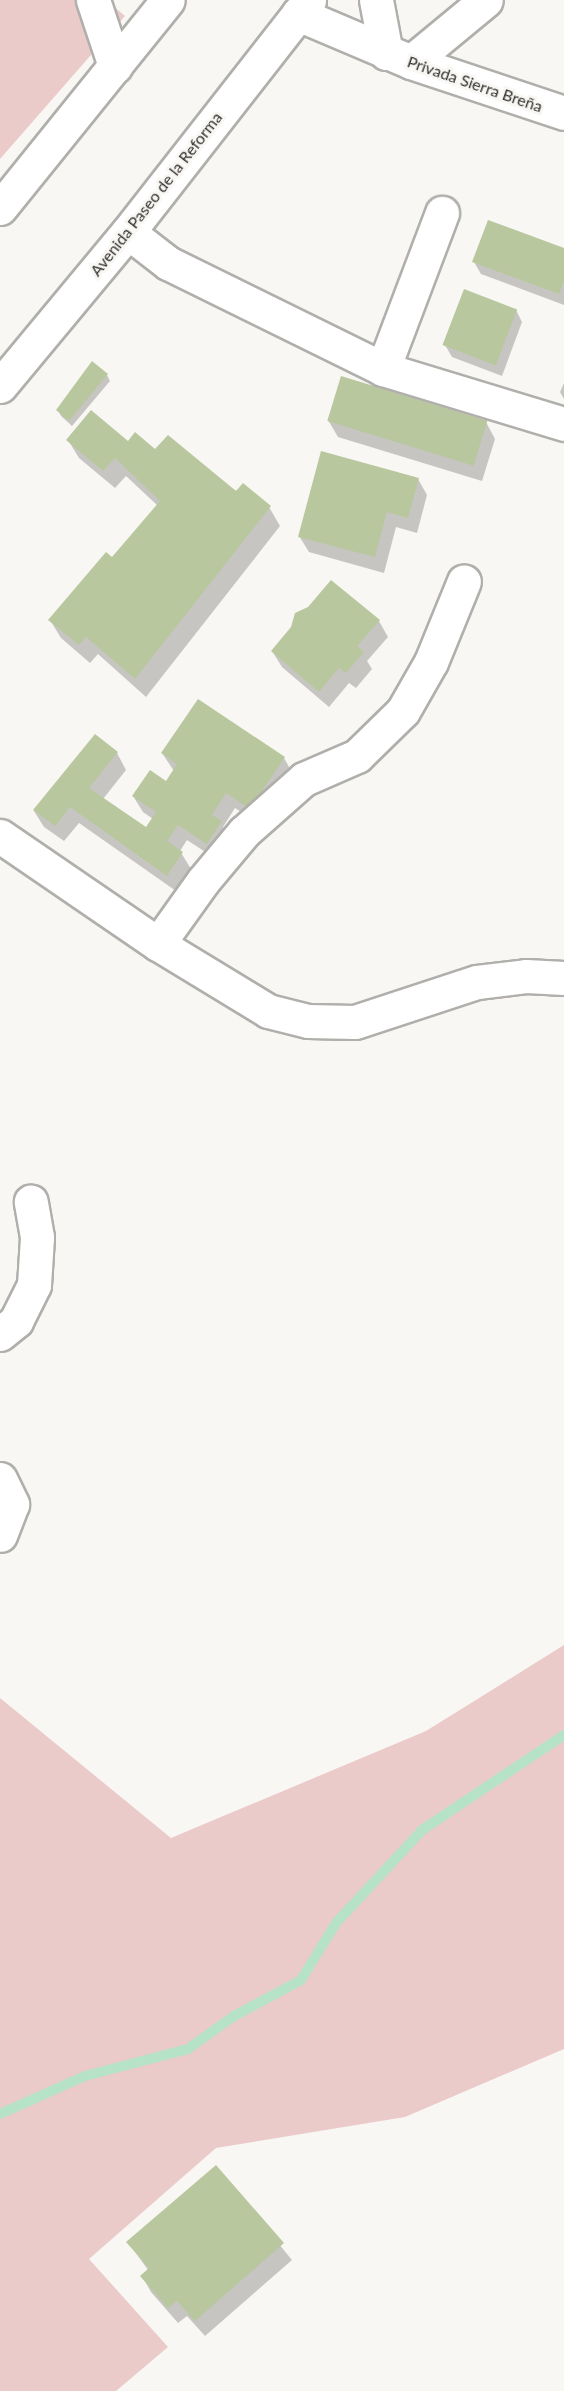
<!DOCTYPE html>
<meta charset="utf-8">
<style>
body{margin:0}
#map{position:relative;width:564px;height:2391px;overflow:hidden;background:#f9f7f3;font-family:Lato,sans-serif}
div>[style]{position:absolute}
.green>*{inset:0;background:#ebcaca}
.shadow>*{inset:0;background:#0003}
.stream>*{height:10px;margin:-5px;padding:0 5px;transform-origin:5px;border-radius:5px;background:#b6e2c7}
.building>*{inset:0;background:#b8c79e;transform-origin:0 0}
.roads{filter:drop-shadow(2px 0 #b0afab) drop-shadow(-2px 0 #b0afab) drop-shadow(0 2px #b0afab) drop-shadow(0 -2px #b0afab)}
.minor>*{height:33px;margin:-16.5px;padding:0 16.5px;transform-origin:16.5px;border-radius:16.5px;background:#fff}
.major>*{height:33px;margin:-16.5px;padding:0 16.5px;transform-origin:16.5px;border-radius:16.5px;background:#fff}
span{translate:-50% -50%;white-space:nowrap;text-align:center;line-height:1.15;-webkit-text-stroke:6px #f9f7f3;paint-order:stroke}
.street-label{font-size:16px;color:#333231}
</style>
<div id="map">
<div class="green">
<div style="clip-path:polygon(0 0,106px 0,125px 16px,0 159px)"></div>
<div style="clip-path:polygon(564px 1645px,564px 2049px,405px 2117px,216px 2148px,89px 2259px,168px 2347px,116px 2391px,0 2391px,0 1698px,171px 1838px,426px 1731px)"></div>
</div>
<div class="shadow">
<div style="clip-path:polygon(564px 250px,564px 305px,481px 274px,474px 262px)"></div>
<div style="clip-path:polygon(516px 310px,522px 322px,502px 376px,452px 357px,445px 345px)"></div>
<div style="clip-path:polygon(107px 375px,110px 381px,72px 426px,61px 416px,58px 410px)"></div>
<div style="clip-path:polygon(564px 383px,564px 399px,560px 392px)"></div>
<div style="clip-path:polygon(328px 420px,486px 422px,495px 439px,482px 481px,338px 437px)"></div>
<div style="clip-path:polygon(68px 440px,128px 444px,156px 451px,269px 507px,280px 526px,146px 697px,98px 654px,90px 663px,61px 638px,50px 620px,112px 559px,158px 506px,126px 476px,115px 488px,79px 458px)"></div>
<div style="clip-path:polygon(418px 479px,427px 495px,417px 533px,396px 527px,384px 573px,309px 552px,299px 536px)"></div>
<div style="clip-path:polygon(379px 621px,388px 637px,367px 661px,372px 669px,356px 688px,349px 683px,329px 707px,282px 667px,272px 651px)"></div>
<div style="clip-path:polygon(95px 736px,117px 753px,126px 770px,103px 799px,147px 829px,153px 819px,143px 812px,133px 796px,166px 783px,174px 771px,162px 753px,284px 758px,293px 774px,259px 824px,235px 808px,223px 827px,230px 839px,216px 859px,187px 840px,180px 851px,191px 869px,176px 891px,79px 823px,64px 841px,44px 827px,34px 811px)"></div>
<div style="clip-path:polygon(216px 2167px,292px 2260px,205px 2336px,187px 2316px,178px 2323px,151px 2292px,142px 2276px,148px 2270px,128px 2242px)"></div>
</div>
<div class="stream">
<div style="left:0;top:2114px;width:93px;rotate:-24.1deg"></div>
<div style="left:85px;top:2076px;width:106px;rotate:-14.7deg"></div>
<div style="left:188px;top:2049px;width:57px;rotate:-35.7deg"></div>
<div style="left:234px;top:2016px;width:76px;rotate:-28.2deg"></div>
<div style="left:301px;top:1980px;width:67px;rotate:-58.4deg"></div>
<div style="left:336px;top:1923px;width:127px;rotate:-47.2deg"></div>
<div style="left:422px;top:1830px;width:171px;rotate:-33.8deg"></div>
</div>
<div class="building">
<div style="clip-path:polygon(488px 220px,564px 248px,564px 280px,559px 294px,472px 262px)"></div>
<div style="left:464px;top:289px;width:57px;height:60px;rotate:21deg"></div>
<div style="clip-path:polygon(92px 361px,108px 374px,69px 421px,56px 410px)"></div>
<div style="left:341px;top:376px;width:153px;height:47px;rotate:17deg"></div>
<div style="clip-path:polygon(91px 410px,128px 441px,135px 432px,155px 449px,168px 435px,236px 491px,243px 483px,271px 506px,135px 679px,86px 637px,79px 645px,48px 620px,106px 552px,112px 557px,160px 501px,115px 458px,103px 471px,66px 440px)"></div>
<div style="clip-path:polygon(321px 451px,419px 478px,408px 518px,387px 512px,375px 557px,298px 537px)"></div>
<div style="clip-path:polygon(331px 580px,380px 620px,357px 646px,364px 652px,346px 673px,339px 668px,319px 692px,271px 651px,291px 627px,295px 613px,308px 607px)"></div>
<div style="clip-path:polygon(198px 699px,285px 757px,250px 809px,226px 793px,212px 815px,222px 821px,207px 844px,178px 825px,167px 841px,183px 852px,167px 876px,70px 807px,55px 826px,33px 810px,95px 734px,118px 752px,89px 788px,146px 827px,156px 812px,132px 796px,150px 770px,166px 781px,177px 764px,161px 753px)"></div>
<div style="clip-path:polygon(216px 2165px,284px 2243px,195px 2321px,177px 2301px,168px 2308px,140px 2276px,149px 2268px,126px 2242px)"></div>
</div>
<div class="roads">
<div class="minor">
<div style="left:93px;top:0;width:70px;rotate:71.6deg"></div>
<div style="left:376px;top:0;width:54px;rotate:79.3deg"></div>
<div style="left:298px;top:14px;width:123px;rotate:23deg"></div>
<div style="left:411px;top:62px;width:161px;rotate:18.4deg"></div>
<div style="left:411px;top:62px;width:97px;rotate:-39.6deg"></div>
<div style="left:128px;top:232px;width:51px;rotate:37.8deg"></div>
<div style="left:168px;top:263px;width:240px;rotate:26.2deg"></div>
<div style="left:383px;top:369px;width:189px;rotate:16.9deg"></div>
<div style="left:383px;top:369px;width:167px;rotate:-69.3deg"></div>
<div style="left:0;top:836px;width:191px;rotate:34.4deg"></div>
<div style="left:158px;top:944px;width:129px;rotate:31.3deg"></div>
<div style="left:268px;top:1011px;width:41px;rotate:14deg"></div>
<div style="left:308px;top:1021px;width:47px;rotate:1.2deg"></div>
<div style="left:355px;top:1022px;width:128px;rotate:-18.2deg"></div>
<div style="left:477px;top:982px;width:49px;rotate:-7deg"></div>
<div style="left:526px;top:976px;width:38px;rotate:3deg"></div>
<div style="left:158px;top:944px;width:77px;rotate:-54.5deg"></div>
<div style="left:203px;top:881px;width:64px;rotate:-50.1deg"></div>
<div style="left:244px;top:832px;width:80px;rotate:-41.5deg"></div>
<div style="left:304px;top:779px;width:58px;rotate:-23.5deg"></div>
<div style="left:357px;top:756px;width:64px;rotate:-44.4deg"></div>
<div style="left:403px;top:711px;width:56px;rotate:-60.3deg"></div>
<div style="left:431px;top:662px;width:87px;rotate:-67.8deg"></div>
<div style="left:0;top:1334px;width:21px;rotate:-39deg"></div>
<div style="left:16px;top:1321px;width:40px;rotate:-63.4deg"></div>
<div style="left:34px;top:1285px;width:48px;rotate:-86.4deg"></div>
<div style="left:37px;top:1237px;width:36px;rotate:-100deg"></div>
<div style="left:0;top:1479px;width:28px;rotate:64deg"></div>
<div style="left:12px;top:1504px;width:33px;rotate:111deg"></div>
</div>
<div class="major">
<div style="left:0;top:208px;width:267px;rotate:-51.1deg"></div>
<div style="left:0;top:386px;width:200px;rotate:-50.3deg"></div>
<div style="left:128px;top:232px;width:294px;rotate:-52deg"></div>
</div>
</div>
<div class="street-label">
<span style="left:475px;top:84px;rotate:19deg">Privada Sierra Breña</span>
<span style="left:156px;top:194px;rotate:-52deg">Avenida Paseo de la Reforma</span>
</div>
</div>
